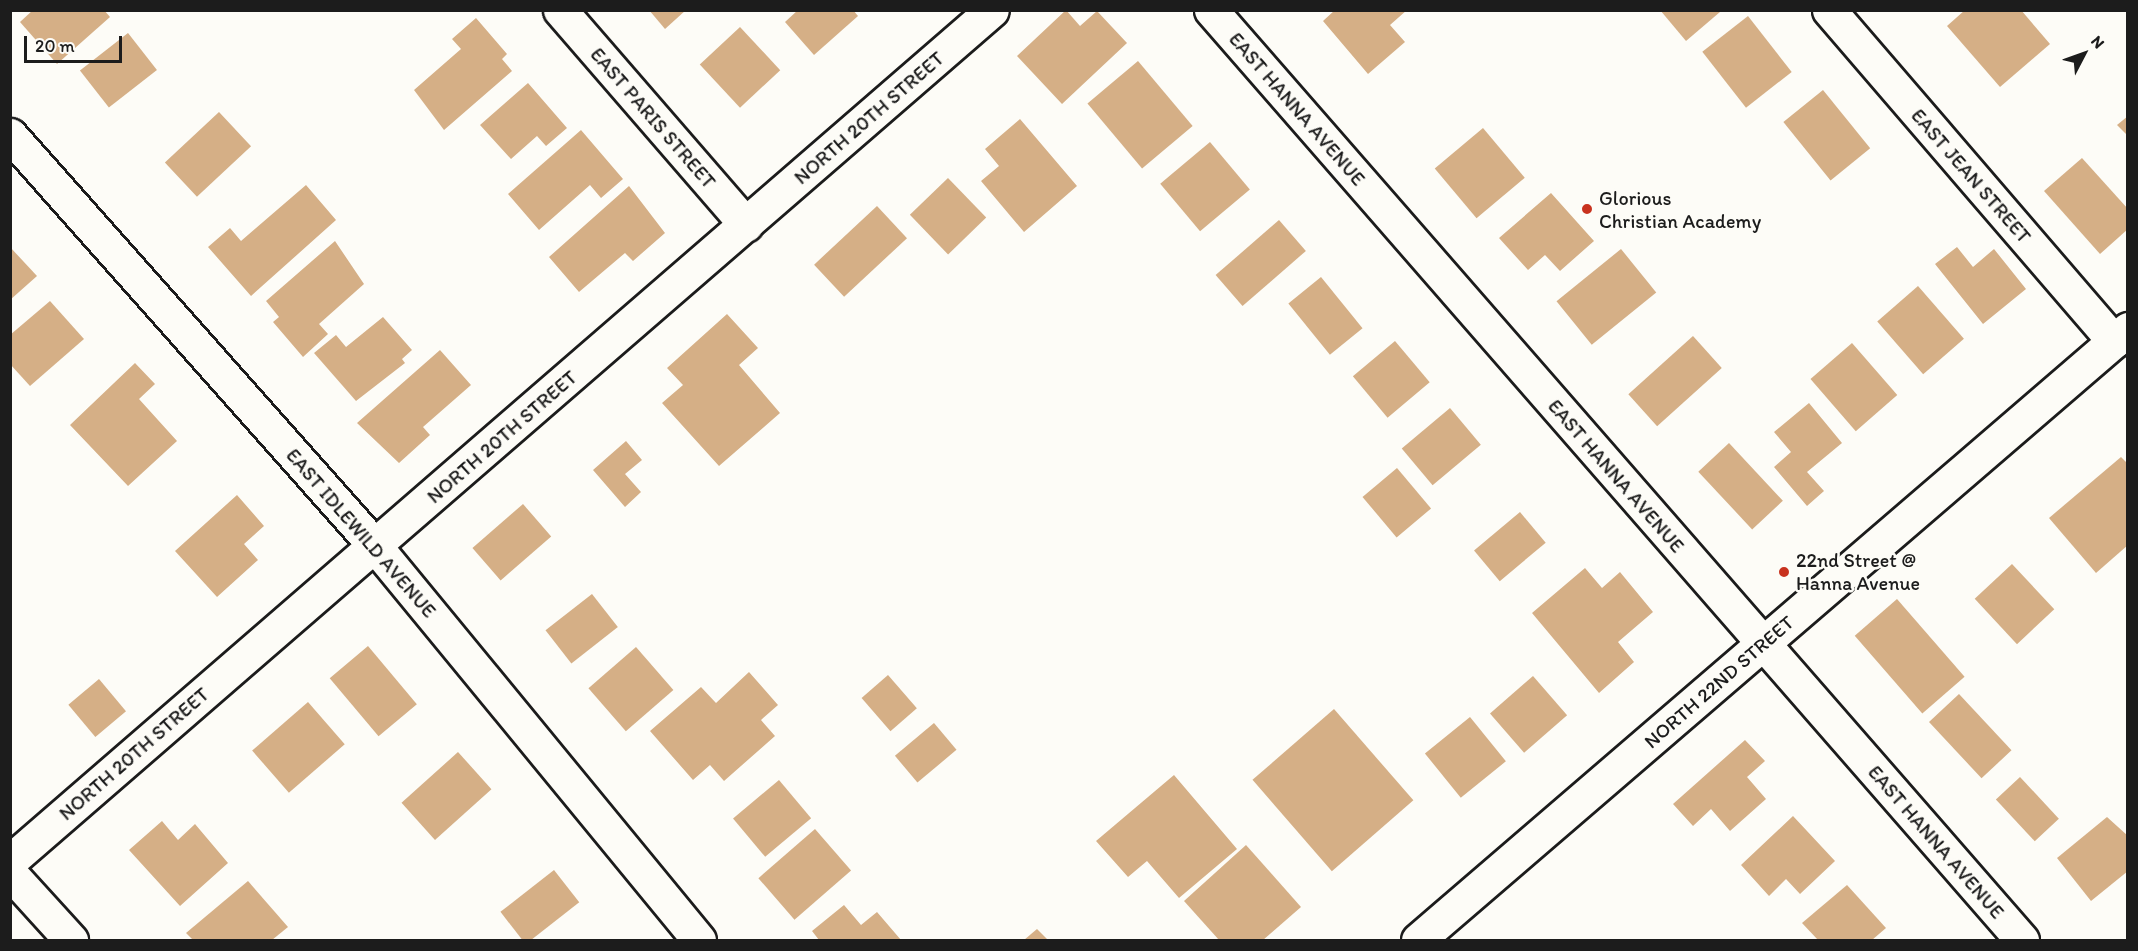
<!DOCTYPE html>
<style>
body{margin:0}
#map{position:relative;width:2138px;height:951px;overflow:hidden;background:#fdfcf7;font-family:Itim,sans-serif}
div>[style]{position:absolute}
.building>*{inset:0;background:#d5af86;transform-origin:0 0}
.roads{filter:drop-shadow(2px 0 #1c1c1c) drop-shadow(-2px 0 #1c1c1c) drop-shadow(0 2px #1c1c1c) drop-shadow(0 -2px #1c1c1c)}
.minor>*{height:33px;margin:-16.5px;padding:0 16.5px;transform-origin:16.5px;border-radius:16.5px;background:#fdfcf7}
.dots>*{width:16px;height:16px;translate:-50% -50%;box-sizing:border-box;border:3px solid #fdfcf7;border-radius:50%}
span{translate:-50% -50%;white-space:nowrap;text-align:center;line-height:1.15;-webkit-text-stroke:5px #fdfcf7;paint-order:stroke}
.street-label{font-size:20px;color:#1c1c1c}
.poi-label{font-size:20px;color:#1c1c1c}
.left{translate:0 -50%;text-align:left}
.frame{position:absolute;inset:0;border:12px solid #1c1c1c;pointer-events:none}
.north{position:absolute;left:2054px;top:24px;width:60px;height:60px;-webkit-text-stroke:4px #fdfcf7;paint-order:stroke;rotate:49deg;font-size:16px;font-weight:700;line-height:24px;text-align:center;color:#1c1c1c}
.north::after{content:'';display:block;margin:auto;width:21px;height:27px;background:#1c1c1c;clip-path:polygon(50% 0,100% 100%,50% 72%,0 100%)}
.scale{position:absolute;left:24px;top:36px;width:98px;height:27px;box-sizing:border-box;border:3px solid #1c1c1c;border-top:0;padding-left:8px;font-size:18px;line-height:21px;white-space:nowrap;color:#1c1c1c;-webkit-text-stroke:4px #fdfcf7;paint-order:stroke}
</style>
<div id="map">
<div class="building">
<div style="clip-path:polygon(33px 10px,104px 10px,110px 17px,57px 64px,20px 22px)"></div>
<div style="clip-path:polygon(649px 10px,686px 10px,665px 29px)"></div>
<div style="clip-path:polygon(798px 10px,853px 10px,858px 16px,814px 55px,785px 22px)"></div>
<div style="clip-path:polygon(1066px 10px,1080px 26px,1097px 11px,1127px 43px,1062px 104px,1017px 56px)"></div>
<div style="clip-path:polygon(1335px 10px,1407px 10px,1390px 25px,1405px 42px,1368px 74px,1323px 21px)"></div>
<div style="clip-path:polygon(1660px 10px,1718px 10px,1720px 12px,1686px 41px)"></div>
<div style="clip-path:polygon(1965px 10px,2021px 10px,2050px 44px,2000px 87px,1947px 26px)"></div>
<div style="left:1748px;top:16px;width:71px;height:58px;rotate:52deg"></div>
<div style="clip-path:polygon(476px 18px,507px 54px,502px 59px,512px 71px,444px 130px,414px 90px,461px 49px,452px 39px)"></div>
<div style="left:740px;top:27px;width:59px;height:55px;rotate:47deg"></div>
<div style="left:128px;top:33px;width:47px;height:61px;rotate:52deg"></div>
<div style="left:1138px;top:61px;width:85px;height:66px;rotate:50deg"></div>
<div style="clip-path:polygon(528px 83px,567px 128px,546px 146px,537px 136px,511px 159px,480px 125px)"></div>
<div style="left:1823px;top:90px;width:75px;height:51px;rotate:51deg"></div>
<div style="left:219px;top:112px;width:47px;height:74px;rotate:47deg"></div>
<div style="clip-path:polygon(2128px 116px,2128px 136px,2117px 125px)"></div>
<div style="clip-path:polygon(1020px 119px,1077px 186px,1024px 232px,981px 181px,999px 166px,985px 149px)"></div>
<div style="left:1483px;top:128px;width:65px;height:63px;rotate:50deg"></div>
<div style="clip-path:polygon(581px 130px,623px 179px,601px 198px,590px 185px,539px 230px,508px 194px)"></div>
<div style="left:1210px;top:142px;width:62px;height:65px;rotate:50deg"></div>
<div style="clip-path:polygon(2082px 158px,2128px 209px,2128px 229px,2100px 254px,2044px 191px)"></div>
<div style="left:948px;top:178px;width:55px;height:53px;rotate:46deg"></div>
<div style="clip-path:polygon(306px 185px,336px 220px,251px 296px,208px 247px,230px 228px,241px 241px)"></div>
<div style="clip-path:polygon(629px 186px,665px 233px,633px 261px,625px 253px,579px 292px,549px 257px)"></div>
<div style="clip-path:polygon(1551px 193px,1594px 241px,1560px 271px,1545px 255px,1528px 270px,1499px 238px)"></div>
<div style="left:877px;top:206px;width:44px;height:86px;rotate:47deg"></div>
<div style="left:1279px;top:220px;width:41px;height:84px;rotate:49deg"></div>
<div style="clip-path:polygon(335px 241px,364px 284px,319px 324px,328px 334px,303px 357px,273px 322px,279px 317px,266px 301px)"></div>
<div style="clip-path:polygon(10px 247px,37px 276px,10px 300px)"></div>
<div style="clip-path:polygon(1957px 247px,1973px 267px,1994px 249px,2026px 289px,1983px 324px,1935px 264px)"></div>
<div style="left:1621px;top:249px;width:56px;height:83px;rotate:51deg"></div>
<div style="left:1321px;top:277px;width:66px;height:42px;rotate:51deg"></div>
<div style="left:1918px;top:286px;width:70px;height:54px;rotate:49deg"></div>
<div style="clip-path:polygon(50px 301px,84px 339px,30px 386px,10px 364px,10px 335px)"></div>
<div style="clip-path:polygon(727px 314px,758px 348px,739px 365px,780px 413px,719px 466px,662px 403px,683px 385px,667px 368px)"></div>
<div style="clip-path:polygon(383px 317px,412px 350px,402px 359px,405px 363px,356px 401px,314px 353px,336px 335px,346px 347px)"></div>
<div style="left:1693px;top:336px;width:43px;height:87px;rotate:48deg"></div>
<div style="left:1395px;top:341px;width:54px;height:55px;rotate:50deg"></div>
<div style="left:1852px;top:343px;width:69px;height:55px;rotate:49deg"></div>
<div style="clip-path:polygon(440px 350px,471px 385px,423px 427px,430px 435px,399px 463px,357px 423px)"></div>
<div style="clip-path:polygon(135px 363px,155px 384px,139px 399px,177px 441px,128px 486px,70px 425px)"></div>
<div style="clip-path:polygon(1809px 403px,1842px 443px,1807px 472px,1824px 491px,1807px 506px,1774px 467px,1791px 452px,1774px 432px)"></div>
<div style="left:1450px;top:408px;width:48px;height:63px;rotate:50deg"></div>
<div style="clip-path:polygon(626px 441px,642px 460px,625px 474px,641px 492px,625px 507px,593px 470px)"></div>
<div style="left:1729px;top:443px;width:79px;height:42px;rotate:47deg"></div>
<div style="clip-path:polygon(2121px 457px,2128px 464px,2128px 545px,2096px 573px,2049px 518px)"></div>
<div style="left:1397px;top:468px;width:53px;height:45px;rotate:50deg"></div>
<div style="clip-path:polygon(237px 495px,264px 526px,244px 544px,258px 560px,217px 597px,175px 551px)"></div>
<div style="left:523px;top:504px;width:43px;height:67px;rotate:49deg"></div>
<div style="left:1520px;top:512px;width:40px;height:60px;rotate:50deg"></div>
<div style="left:2012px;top:564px;width:62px;height:51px;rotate:47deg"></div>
<div style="clip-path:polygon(1585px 568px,1602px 588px,1620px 572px,1653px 612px,1618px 642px,1634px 662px,1599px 693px,1532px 613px)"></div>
<div style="left:592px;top:594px;width:42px;height:59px;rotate:52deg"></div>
<div style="left:1897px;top:599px;width:103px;height:56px;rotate:49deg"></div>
<div style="left:368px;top:646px;width:76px;height:50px;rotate:50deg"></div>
<div style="left:636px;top:647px;width:57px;height:63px;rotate:49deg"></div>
<div style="clip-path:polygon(749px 672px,778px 705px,761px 720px,775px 736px,724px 781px,710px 765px,693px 780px,650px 731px,701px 687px,716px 703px)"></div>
<div style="left:888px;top:675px;width:44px;height:35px;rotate:49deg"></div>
<div style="left:1533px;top:676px;width:52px;height:57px;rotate:49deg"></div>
<div style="left:99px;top:679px;width:42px;height:40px;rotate:50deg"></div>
<div style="left:1959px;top:694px;width:77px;height:41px;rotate:47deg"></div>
<div style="left:308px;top:702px;width:56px;height:74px;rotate:49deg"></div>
<div style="left:1334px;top:709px;width:121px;height:108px;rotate:49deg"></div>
<div style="left:1470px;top:717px;width:57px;height:58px;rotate:51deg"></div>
<div style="left:934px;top:723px;width:35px;height:51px;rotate:50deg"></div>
<div style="clip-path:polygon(1745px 740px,1765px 761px,1747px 777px,1766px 799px,1730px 831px,1711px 809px,1693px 826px,1673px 804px)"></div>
<div style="left:458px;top:752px;width:50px;height:76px;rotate:48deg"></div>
<div style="clip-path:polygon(1174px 775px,1237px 849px,1179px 898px,1147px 861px,1128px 877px,1096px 841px)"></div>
<div style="left:2020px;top:777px;width:57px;height:33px;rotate:47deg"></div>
<div style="left:779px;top:780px;width:50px;height:60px;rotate:50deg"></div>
<div style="clip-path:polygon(1793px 816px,1835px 861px,1800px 894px,1786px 879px,1769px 896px,1741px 865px)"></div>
<div style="clip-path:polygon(2107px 817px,2128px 836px,2128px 871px,2091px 901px,2057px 858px)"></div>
<div style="clip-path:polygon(162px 821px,178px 840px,195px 824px,228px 863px,180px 906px,129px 850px)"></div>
<div style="left:815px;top:829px;width:55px;height:75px;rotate:49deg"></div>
<div style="clip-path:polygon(1246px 845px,1301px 907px,1263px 940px,1219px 940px,1184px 901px)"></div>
<div style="left:554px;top:870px;width:41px;height:68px;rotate:52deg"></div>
<div style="clip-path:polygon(248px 881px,288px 927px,272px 940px,193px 940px,186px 933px)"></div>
<div style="clip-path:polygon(1847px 885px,1886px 928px,1872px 940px,1818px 940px,1802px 923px)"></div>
<div style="clip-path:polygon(844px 905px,861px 925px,877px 912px,901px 940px,819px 940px,812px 931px)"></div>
<div style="clip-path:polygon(1037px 929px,1048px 940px,1024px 940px)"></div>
</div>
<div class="roads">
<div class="minor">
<div style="left:560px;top:10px;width:284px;rotate:49.1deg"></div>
<div style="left:1211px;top:10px;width:1234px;rotate:48.91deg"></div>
<div style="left:1829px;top:10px;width:437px;rotate:49.3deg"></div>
<div style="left:10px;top:135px;width:550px;rotate:48.39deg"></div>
<div style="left:375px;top:546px;width:510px;rotate:50.57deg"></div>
<div style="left:10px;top:861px;width:1299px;rotate:-40.91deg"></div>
<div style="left:10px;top:873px;width:91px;rotate:47.7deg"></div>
<div style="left:1418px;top:940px;width:937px;rotate:-40.71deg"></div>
</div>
</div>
<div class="dots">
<div style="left:1587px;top:209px;background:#c8321e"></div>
<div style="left:1784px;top:572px;background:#c8321e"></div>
</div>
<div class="street-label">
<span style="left:1297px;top:109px;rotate:49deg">EAST HANNA AVENUE</span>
<span style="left:653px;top:118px;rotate:49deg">EAST PARIS STREET</span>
<span style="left:869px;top:118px;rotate:-41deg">NORTH 20TH STREET</span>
<span style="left:1971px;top:176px;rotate:49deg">EAST JEAN STREET</span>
<span style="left:502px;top:437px;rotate:-41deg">NORTH 20TH STREET</span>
<span style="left:1616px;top:476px;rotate:49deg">EAST HANNA AVENUE</span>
<span style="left:361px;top:533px;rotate:49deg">EAST IDLEWILD AVENUE</span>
<span style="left:1719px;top:682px;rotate:-41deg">NORTH 22ND STREET</span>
<span style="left:134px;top:754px;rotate:-41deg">NORTH 20TH STREET</span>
<span style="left:1936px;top:842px;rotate:49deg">EAST HANNA AVENUE</span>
</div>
<div class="poi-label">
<span class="left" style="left:1599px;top:210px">Glorious<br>Christian Academy</span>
<span class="left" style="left:1796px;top:572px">22nd Street @<br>Hanna Avenue</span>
</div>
<div class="frame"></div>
<div class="north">N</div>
<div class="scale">20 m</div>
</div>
